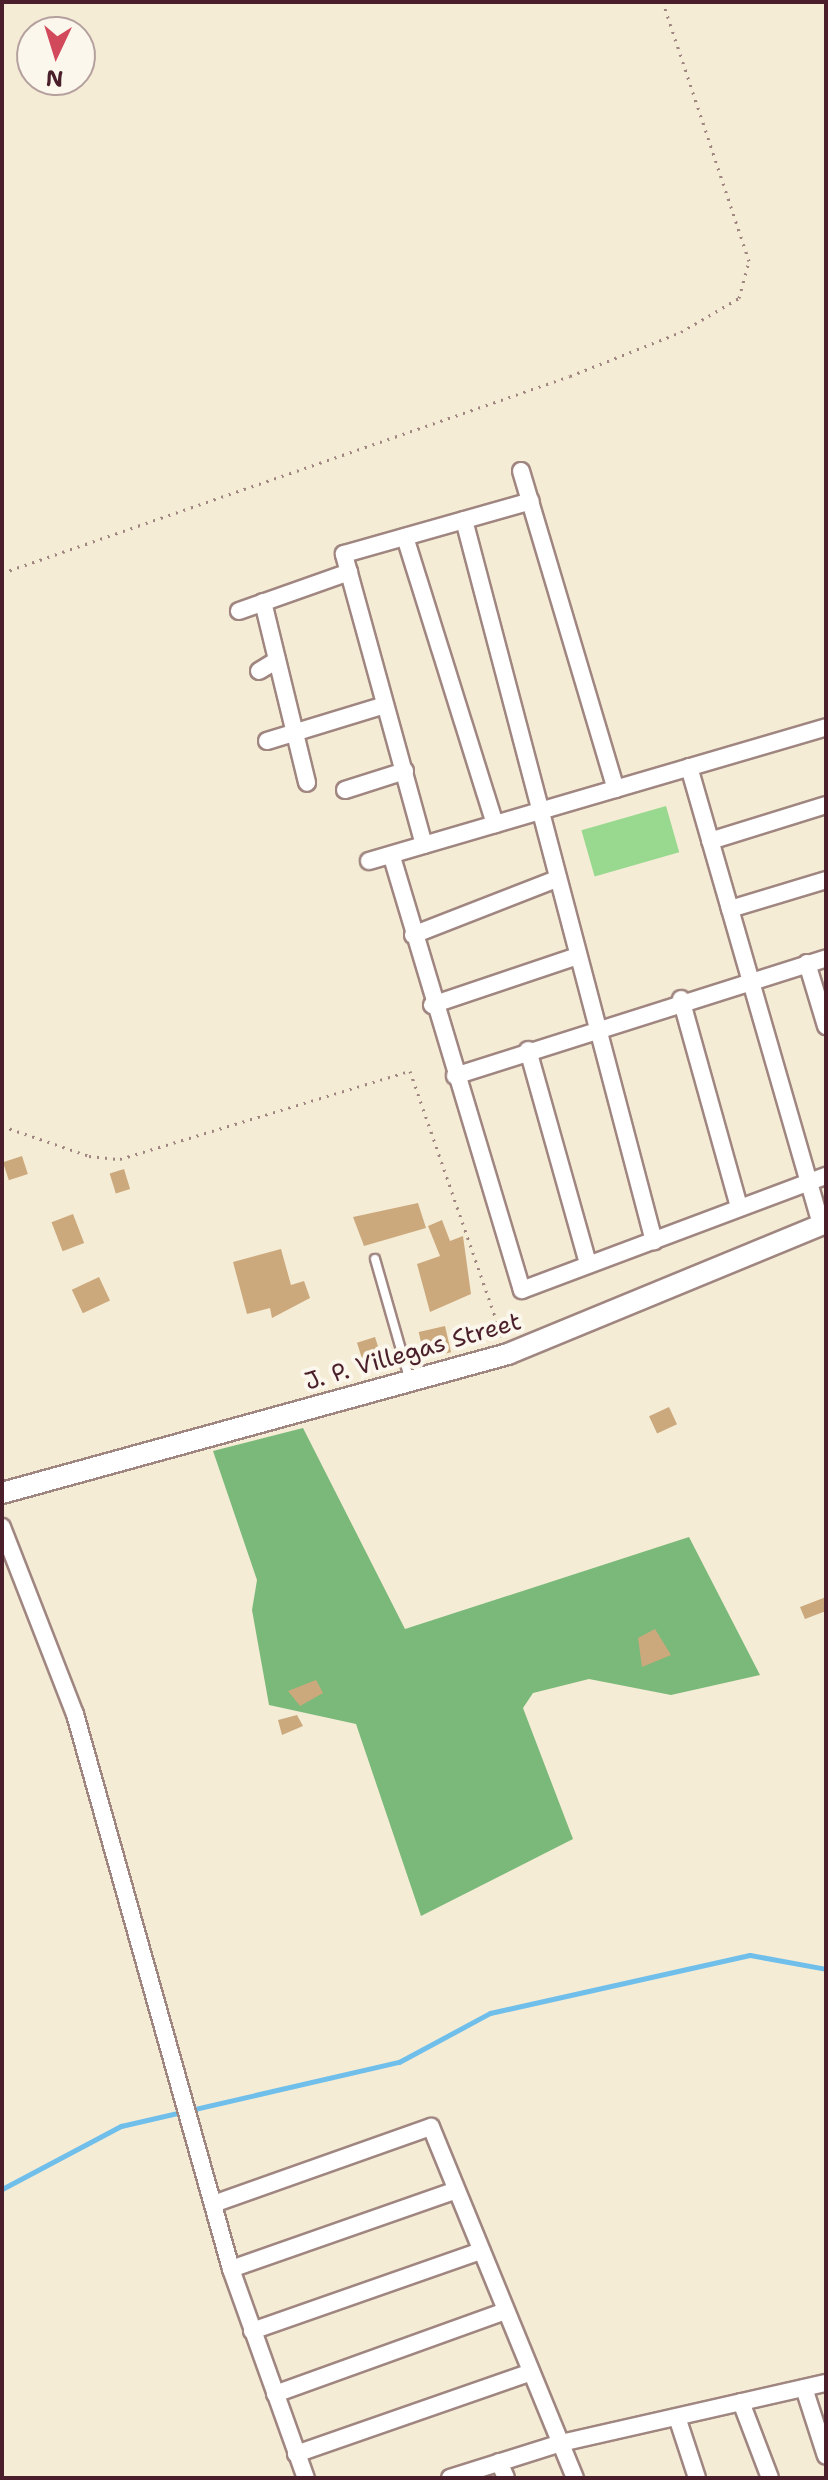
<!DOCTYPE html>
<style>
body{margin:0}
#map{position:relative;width:828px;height:2480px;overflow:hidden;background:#f5ecd6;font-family:"Shantell Sans",sans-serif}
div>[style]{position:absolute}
.green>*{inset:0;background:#99d98f;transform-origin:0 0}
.forest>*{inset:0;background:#7ab97a}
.stream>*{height:5px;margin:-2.5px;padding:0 2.5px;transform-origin:2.5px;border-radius:2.5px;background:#70bfeb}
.building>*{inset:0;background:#cca97d;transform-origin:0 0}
.path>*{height:3px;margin-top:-1.5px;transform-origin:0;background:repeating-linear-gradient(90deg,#a08680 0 2px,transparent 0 8px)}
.roads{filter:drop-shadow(2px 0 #a08680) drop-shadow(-2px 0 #a08680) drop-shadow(0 2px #a08680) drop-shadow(0 -2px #a08680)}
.service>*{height:8px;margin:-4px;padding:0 4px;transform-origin:4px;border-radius:4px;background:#fff}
.minor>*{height:16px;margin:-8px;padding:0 8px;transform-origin:8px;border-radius:8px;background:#fff}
.tertiary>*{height:20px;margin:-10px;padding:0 10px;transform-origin:10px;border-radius:10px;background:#fff}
span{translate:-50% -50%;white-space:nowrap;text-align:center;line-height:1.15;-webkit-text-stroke:8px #fbf7ec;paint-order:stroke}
.street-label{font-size:24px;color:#4a1f2b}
.frame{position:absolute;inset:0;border:4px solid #4a1f2b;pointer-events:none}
.north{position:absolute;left:16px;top:16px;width:80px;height:80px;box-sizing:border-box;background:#fbf7ec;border:2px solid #b4a19f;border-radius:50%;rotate:184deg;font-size:22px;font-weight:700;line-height:32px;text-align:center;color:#4a1f2b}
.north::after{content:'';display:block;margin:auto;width:28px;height:36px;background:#d1495b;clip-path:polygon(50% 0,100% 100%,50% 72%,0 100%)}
</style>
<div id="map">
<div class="green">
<div style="left:666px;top:806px;width:48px;height:88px;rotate:74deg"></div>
</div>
<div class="forest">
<div style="clip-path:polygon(303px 1428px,405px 1629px,689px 1537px,760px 1675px,671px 1695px,589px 1679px,533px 1693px,523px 1708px,573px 1839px,421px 1916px,356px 1724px,269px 1705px,252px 1610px,257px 1580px,213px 1451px)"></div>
</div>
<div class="stream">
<div style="left:2px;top:2189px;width:135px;rotate:-27.9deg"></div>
<div style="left:121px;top:2126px;width:285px;rotate:-13deg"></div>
<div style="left:399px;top:2062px;width:103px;rotate:-28.3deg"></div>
<div style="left:490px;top:2013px;width:266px;rotate:-12.6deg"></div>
<div style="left:750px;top:1955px;width:77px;rotate:10.4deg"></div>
</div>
<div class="building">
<div style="left:22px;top:1156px;width:19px;height:20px;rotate:72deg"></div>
<div style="left:124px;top:1169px;width:21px;height:15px;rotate:73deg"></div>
<div style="clip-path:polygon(418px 1203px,426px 1228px,364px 1246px,353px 1217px)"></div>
<div style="left:73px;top:1214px;width:31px;height:23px;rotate:69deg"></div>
<div style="clip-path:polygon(442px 1220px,450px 1241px,463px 1236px,471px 1294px,430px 1312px,417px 1264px,440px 1256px,428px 1226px)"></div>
<div style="clip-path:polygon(281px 1249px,291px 1285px,304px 1281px,310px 1298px,272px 1318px,270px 1308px,247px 1314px,233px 1262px)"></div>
<div style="left:99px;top:1277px;width:26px;height:30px;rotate:65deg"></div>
<div style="left:445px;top:1326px;width:27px;height:27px;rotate:77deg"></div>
<div style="left:375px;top:1337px;width:16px;height:19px;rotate:72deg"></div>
<div style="left:669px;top:1407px;width:19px;height:22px;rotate:65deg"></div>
<div style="clip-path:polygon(826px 1597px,826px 1611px,805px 1619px,800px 1607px)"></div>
<div style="clip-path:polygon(655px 1629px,671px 1655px,642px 1667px,638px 1638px)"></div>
<div style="clip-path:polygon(316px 1680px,323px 1693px,300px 1706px,288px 1691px)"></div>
<div style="clip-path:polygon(297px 1715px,303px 1726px,282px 1735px,278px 1720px)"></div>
</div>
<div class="path">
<div style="left:2px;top:573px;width:601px;rotate:-19.13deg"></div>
<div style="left:570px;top:376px;width:119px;rotate:-21.6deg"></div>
<div style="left:681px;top:332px;width:67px;rotate:-30.4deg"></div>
<div style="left:739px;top:298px;width:38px;rotate:-75deg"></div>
<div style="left:749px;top:261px;width:273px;rotate:-108.4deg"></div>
<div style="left:2px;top:1126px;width:92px;rotate:19deg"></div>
<div style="left:89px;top:1156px;width:31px;rotate:6deg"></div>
<div style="left:120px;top:1159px;width:303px;rotate:-16.9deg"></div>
<div style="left:410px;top:1071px;width:281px;rotate:70.9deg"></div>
</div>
<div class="roads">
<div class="service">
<div style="left:375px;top:1259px;width:127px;rotate:74deg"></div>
</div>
<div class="minor">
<div style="left:521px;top:471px;width:332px;rotate:73.4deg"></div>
<div style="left:464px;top:520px;width:746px;rotate:75.24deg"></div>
<div style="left:405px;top:537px;width:301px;rotate:72.6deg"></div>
<div style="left:263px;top:602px;width:186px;rotate:76.3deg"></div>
<div style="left:239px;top:611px;width:117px;rotate:-19.5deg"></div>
<div style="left:259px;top:671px;width:21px;rotate:-31deg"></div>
<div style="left:267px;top:741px;width:123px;rotate:-17deg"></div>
<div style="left:689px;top:767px;width:476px;rotate:73.9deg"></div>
<div style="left:345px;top:790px;width:63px;rotate:-17.6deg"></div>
<div style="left:710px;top:841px;width:121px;rotate:-17.2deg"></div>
<div style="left:424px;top:845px;width:302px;rotate:-105.4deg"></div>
<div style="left:344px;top:554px;width:194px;rotate:-15.8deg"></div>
<div style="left:392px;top:857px;width:452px;rotate:73.3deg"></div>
<div style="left:522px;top:1290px;width:325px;rotate:-20.6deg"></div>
<div style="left:369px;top:861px;width:476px;rotate:-16.3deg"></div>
<div style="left:730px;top:909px;width:100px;rotate:-16.8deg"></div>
<div style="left:413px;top:935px;width:151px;rotate:-21.3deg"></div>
<div style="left:807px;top:963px;width:66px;rotate:73.2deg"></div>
<div style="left:681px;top:999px;width:216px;rotate:74.4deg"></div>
<div style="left:432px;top:1005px;width:154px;rotate:-18.6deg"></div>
<div style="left:528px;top:1050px;width:222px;rotate:74.3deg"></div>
<div style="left:455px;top:1076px;width:389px;rotate:-17.6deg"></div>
<div style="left:2px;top:1527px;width:201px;rotate:68.7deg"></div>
<div style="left:75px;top:1714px;width:577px;rotate:74.3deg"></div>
<div style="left:231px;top:2269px;width:222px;rotate:70.3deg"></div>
<div style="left:213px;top:2204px;width:231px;rotate:-19.5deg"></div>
<div style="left:431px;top:2127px;width:379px;rotate:67.7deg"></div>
<div style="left:231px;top:2269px;width:238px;rotate:-19.3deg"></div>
<div style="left:252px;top:2331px;width:243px;rotate:-19.3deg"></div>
<div style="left:804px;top:2388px;width:71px;rotate:72.1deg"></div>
<div style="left:275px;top:2394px;width:245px;rotate:-19.8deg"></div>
<div style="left:741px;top:2402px;width:81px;rotate:69.1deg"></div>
<div style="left:677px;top:2417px;width:64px;rotate:71.8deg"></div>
<div style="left:296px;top:2454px;width:249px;rotate:-19.2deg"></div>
<div style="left:499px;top:2462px;width:17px;rotate:66deg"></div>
<div style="left:450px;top:2478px;width:116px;rotate:-17.5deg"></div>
<div style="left:561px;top:2443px;width:272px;rotate:-12.8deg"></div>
</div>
<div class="tertiary">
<div style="left:2px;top:1493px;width:525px;rotate:-15.36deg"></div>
<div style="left:508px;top:1354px;width:344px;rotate:-22.4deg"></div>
</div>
</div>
<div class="street-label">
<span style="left:413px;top:1352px;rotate:-16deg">J. P. Villegas Street</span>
</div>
<div class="frame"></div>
<div class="north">N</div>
</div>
